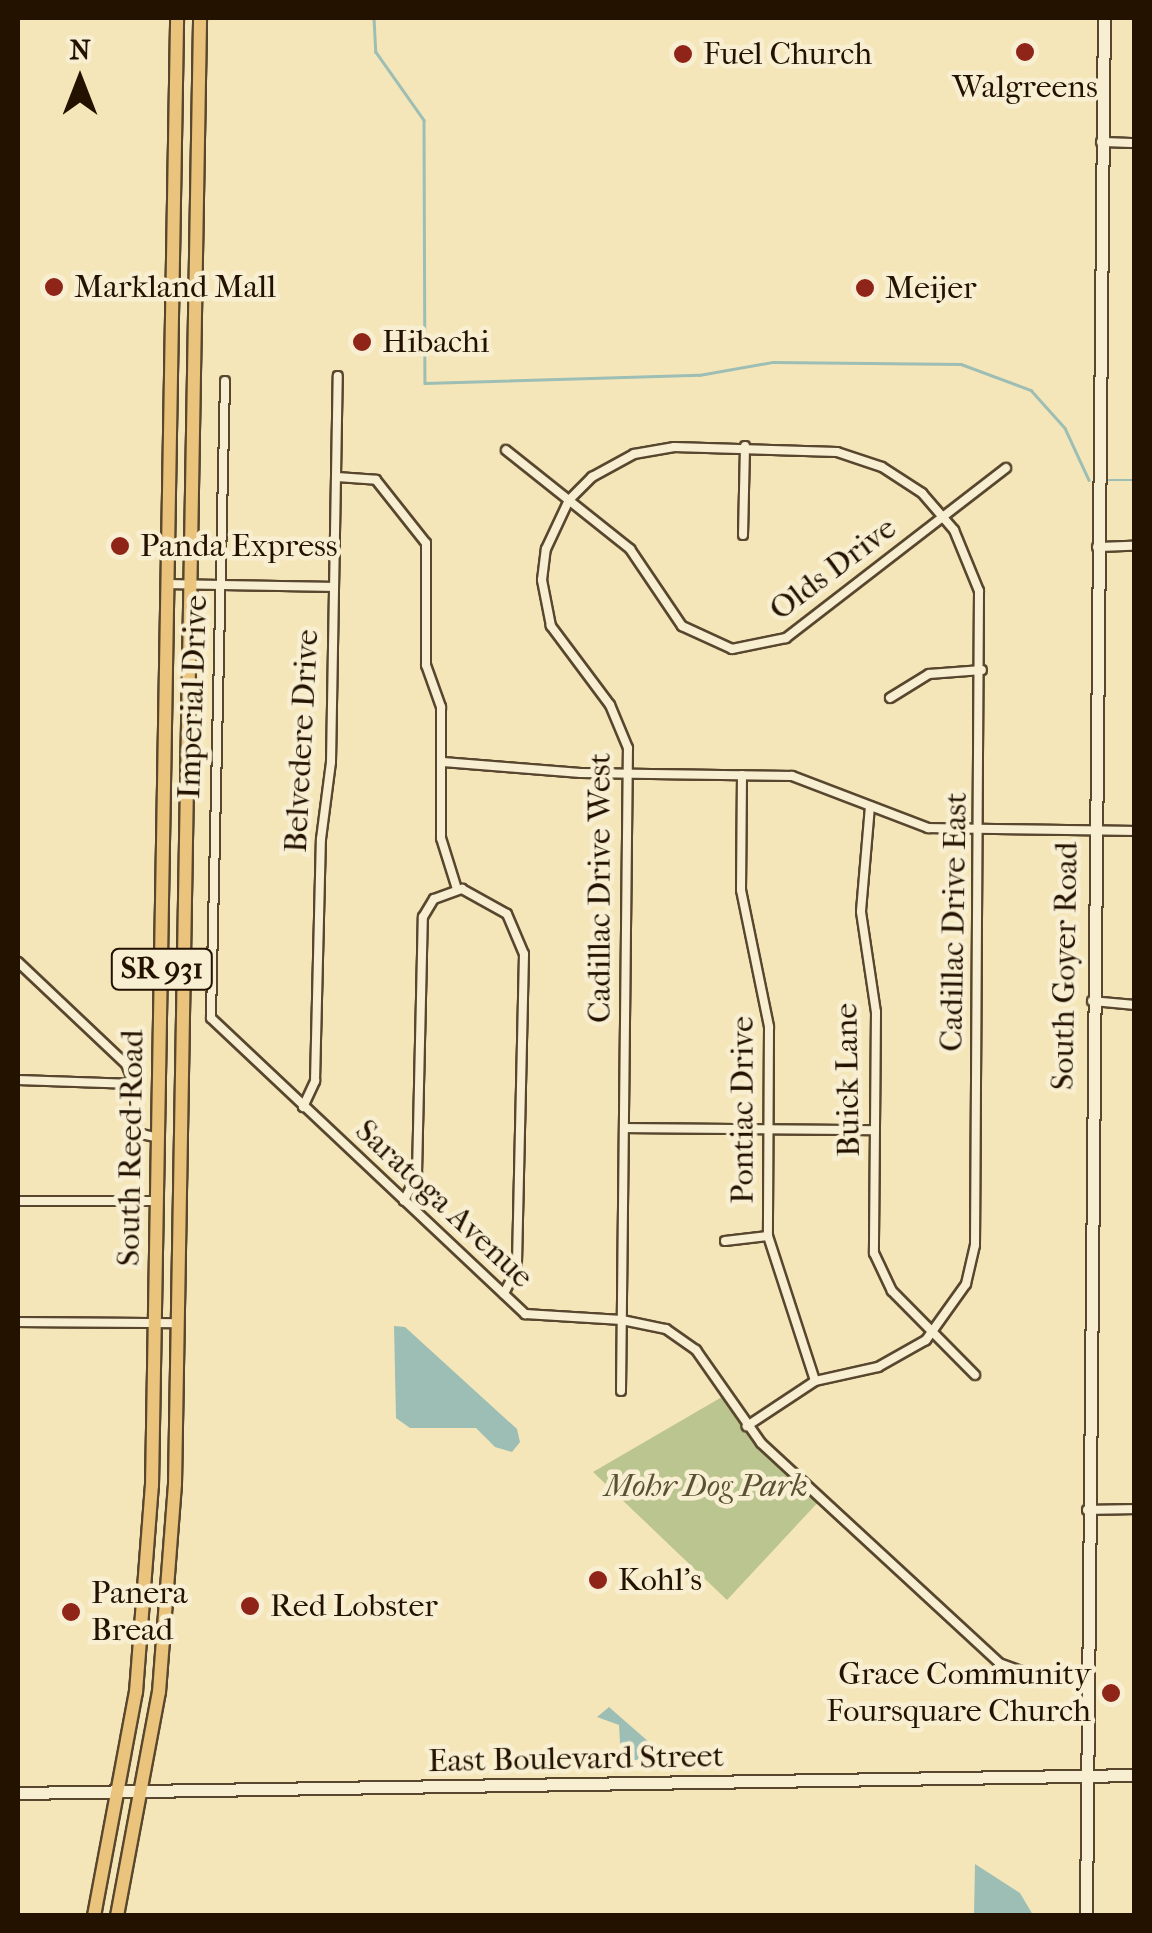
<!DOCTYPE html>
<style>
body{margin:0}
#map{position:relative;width:1152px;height:1933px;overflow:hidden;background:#f5e6b9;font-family:"IM FELL French Canon",serif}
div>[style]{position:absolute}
.green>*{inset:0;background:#bbc58f}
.water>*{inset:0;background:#9dbeb4}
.stream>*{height:2.5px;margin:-1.25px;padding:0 1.25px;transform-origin:1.25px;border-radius:1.25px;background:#9dbeb4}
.roads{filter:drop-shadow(2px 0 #58472e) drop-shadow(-2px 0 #58472e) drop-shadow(0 2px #58472e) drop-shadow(0 -2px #58472e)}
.street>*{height:8px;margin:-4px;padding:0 4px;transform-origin:4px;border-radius:4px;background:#f8efd2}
.secondary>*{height:11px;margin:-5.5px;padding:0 5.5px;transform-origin:5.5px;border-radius:5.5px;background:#f8efd2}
.primary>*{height:12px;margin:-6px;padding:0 6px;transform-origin:6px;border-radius:6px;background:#eac37c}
.dots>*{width:28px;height:28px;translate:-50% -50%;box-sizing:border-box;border:5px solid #f8efd2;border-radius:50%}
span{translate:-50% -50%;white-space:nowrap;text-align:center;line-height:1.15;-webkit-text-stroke:9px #f8efd2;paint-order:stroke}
.shield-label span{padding:2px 8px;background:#f8efd2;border:2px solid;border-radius:8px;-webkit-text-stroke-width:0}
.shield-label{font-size:30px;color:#241200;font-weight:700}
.poi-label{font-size:32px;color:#241200}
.left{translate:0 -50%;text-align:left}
.right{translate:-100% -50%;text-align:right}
.street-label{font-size:32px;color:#241200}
.park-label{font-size:32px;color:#595132;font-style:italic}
.frame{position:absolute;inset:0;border:20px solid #241200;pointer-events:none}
.north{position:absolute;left:30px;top:30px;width:100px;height:100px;-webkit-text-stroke:8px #f8efd2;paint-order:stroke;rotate:0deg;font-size:28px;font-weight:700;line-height:40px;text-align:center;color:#241200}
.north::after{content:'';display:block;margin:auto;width:35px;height:45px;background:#241200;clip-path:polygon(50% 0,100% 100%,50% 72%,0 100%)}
</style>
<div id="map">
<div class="green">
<div style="clip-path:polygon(727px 1394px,747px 1426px,821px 1499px,727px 1600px,593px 1472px)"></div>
</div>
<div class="water">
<div style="clip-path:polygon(394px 1326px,405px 1327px,517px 1429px,520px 1442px,512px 1452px,495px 1447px,476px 1428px,410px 1428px,396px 1418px)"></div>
<div style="clip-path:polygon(609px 1707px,658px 1750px,658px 1760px,621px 1760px,619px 1725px,597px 1717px)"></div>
<div style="clip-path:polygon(975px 1864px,1020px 1893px,1033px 1915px,974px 1915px)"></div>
</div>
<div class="stream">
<div style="left:374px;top:18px;width:34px;rotate:87deg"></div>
<div style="left:376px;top:52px;width:83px;rotate:54.8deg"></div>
<div style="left:424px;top:120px;width:263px;rotate:89.8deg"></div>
<div style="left:425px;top:383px;width:274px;rotate:-1.7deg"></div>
<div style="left:699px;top:375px;width:75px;rotate:-10deg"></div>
<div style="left:773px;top:362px;width:188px;rotate:0.6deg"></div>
<div style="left:961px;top:364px;width:75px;rotate:20.4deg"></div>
<div style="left:1031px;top:390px;width:51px;rotate:48.2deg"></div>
<div style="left:1065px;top:428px;width:57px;rotate:65.2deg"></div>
<div style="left:1109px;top:480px;width:25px"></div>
</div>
<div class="roads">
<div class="street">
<div style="left:1101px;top:142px;width:33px;rotate:2deg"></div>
<div style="left:225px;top:381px;width:637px;rotate:91.26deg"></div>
<div style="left:211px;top:1018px;width:432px;rotate:43.3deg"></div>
<div style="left:525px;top:1314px;width:97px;rotate:3.5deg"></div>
<div style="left:622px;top:1320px;width:45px;rotate:11.6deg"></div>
<div style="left:666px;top:1329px;width:37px;rotate:35deg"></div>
<div style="left:696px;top:1350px;width:113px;rotate:55deg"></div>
<div style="left:761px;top:1443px;width:324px;rotate:42.7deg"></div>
<div style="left:999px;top:1663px;width:30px;rotate:20deg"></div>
<div style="left:1027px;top:1673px;width:59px;rotate:1.9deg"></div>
<div style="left:506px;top:450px;width:159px;rotate:38.6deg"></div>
<div style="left:630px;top:549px;width:93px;rotate:56deg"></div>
<div style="left:682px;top:626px;width:55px;rotate:24.7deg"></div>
<div style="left:732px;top:649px;width:55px;rotate:-11.5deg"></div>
<div style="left:786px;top:638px;width:278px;rotate:-37.7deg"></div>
<div style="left:337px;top:477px;width:39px;rotate:4deg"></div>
<div style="left:376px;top:480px;width:80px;rotate:51.6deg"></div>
<div style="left:426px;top:543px;width:122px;rotate:90deg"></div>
<div style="left:426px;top:665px;width:45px;rotate:70.3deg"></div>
<div style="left:441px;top:707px;width:131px;rotate:90deg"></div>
<div style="left:441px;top:838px;width:53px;rotate:72.6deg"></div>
<div style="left:743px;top:535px;width:89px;rotate:-88.7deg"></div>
<div style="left:1097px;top:547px;width:37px;rotate:-2deg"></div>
<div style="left:168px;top:584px;width:166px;rotate:1deg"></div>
<div style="left:890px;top:698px;width:46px;rotate:-31.6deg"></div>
<div style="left:929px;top:674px;width:53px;rotate:-4.3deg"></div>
<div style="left:443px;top:762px;width:138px;rotate:4.6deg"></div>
<div style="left:581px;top:773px;width:211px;rotate:0.8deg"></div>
<div style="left:792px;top:776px;width:146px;rotate:20.9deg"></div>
<div style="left:928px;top:828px;width:206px;rotate:0.8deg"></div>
<div style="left:742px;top:775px;width:115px;rotate:90.5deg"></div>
<div style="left:741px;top:890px;width:140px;rotate:78.4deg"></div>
<div style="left:769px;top:1027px;width:209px;rotate:90.3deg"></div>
<div style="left:768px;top:1236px;width:152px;rotate:72deg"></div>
<div style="left:870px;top:806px;width:106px;rotate:94.9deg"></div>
<div style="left:861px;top:912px;width:101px;rotate:81.5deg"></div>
<div style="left:876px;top:1012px;width:241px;rotate:90.5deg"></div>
<div style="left:874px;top:1253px;width:42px;rotate:64.7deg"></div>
<div style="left:892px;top:1291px;width:118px;rotate:45.3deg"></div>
<div style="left:18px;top:962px;width:149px;rotate:43.4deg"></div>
<div style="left:126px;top:1064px;width:22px;rotate:68deg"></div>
<div style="left:134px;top:1084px;width:49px;rotate:86.5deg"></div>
<div style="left:137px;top:1133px;width:22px;rotate:13deg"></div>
<div style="left:184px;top:967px;width:27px;rotate:2deg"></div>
<div style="left:1092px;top:1001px;width:42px;rotate:5.4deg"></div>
<div style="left:18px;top:1080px;width:116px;rotate:2deg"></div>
<div style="left:303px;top:1107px;width:29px;rotate:-65deg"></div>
<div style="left:315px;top:1081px;width:242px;rotate:-88.6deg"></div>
<div style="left:321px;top:839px;width:78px;rotate:-82.6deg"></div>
<div style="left:331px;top:762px;width:386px;rotate:-89deg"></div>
<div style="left:624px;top:1128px;width:251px;rotate:0.5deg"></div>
<div style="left:18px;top:1201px;width:139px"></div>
<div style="left:404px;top:1201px;width:30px;rotate:-64deg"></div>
<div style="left:417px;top:1174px;width:257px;rotate:-88.7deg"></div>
<div style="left:423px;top:917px;width:21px;rotate:-59deg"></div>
<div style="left:434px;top:899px;width:30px;rotate:-20deg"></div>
<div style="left:462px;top:889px;width:51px;rotate:29.1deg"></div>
<div style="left:507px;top:914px;width:43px;rotate:67deg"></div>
<div style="left:524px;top:954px;width:314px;rotate:91.3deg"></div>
<div style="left:517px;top:1268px;width:29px;rotate:117deg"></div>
<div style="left:725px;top:1241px;width:43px;rotate:-6.6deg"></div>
<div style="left:18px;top:1322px;width:160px;rotate:0.4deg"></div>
<div style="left:621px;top:1391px;width:643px;rotate:-89.38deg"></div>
<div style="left:628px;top:748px;width:47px;rotate:-112.7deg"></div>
<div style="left:610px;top:705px;width:99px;rotate:-126.8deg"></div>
<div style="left:551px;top:626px;width:47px;rotate:-101.1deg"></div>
<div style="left:542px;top:580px;width:31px;rotate:-83deg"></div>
<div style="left:546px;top:549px;width:54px;rotate:-64.9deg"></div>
<div style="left:569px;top:500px;width:33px;rotate:-45deg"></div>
<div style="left:592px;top:477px;width:48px;rotate:-28.7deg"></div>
<div style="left:634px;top:454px;width:41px;rotate:-9.9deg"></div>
<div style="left:674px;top:447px;width:163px;rotate:1.8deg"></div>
<div style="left:837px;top:452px;width:47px;rotate:18.4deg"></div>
<div style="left:882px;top:467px;width:48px;rotate:33deg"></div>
<div style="left:922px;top:493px;width:49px;rotate:49.1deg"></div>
<div style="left:954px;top:530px;width:66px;rotate:67.7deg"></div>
<div style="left:979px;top:591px;width:654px;rotate:90.35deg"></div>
<div style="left:975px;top:1245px;width:40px;rotate:103deg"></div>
<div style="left:966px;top:1284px;width:69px;rotate:125.5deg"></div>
<div style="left:926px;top:1340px;width:55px;rotate:150.6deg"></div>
<div style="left:878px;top:1367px;width:65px;rotate:167.5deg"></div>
<div style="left:815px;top:1381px;width:82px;rotate:146.5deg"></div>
<div style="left:1087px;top:1510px;width:47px;rotate:-1.2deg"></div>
</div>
<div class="secondary">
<div style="left:18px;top:1793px;width:1116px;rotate:-0.92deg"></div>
<div style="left:1086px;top:1916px;width:1898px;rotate:-89.46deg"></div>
</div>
<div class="primary">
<div style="left:94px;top:1916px;width:228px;rotate:-79.4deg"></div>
<div style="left:136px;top:1692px;width:207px;rotate:-85.6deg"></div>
<div style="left:152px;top:1486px;width:1468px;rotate:-89.02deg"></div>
<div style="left:117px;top:1916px;width:228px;rotate:-79.4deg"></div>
<div style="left:159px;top:1692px;width:209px;rotate:-85.6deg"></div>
<div style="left:175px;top:1484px;width:1466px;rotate:-89.02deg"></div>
</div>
</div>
<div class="dots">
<div style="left:1025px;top:52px;background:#8f2418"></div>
<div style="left:683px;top:54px;background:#8f2418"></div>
<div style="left:54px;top:287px;background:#8f2418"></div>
<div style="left:865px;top:288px;background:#8f2418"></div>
<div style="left:362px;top:342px;background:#8f2418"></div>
<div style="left:120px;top:546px;background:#8f2418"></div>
<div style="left:598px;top:1580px;background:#8f2418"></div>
<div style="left:250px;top:1606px;background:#8f2418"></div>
<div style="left:71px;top:1612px;background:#8f2418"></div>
<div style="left:1111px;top:1693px;background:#8f2418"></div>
</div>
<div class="shield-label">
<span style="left:162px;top:969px">SR 931</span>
</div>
<div class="poi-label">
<span class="left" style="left:703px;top:54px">Fuel Church</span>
<span style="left:1025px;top:87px">Walgreens</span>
<span class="left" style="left:74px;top:287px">Markland Mall</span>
<span class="left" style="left:885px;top:288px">Meijer</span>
<span class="left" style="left:382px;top:342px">Hibachi</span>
<span class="left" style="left:140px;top:546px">Panda Express</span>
<span class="left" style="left:618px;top:1580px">Kohl's</span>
<span class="left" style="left:91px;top:1612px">Panera<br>Bread</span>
<span class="left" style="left:270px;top:1606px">Red Lobster</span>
<span class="right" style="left:1091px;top:1693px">Grace Community<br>Foursquare Church</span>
</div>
<div class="street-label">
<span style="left:833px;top:569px;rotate:-37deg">Olds Drive</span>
<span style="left:193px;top:697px;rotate:-88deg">Imperial Drive</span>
<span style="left:302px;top:741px;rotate:-87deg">Belvedere Drive</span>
<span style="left:600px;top:888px;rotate:-90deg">Cadillac Drive West</span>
<span style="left:954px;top:922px;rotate:-89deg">Cadillac Drive East</span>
<span style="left:1065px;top:966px;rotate:-89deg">South Goyer Road</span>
<span style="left:848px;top:1080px;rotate:-91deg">Buick Lane</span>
<span style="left:743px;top:1110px;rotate:-90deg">Pontiac Drive</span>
<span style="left:131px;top:1148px;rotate:-89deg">South Reed Road</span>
<span style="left:444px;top:1204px;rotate:43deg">Saratoga Avenue</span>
<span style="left:576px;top:1759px;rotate:-1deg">East Boulevard Street</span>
</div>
<div class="park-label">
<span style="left:706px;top:1486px">Mohr Dog Park</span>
</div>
<div class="frame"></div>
<div class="north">N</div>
</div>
